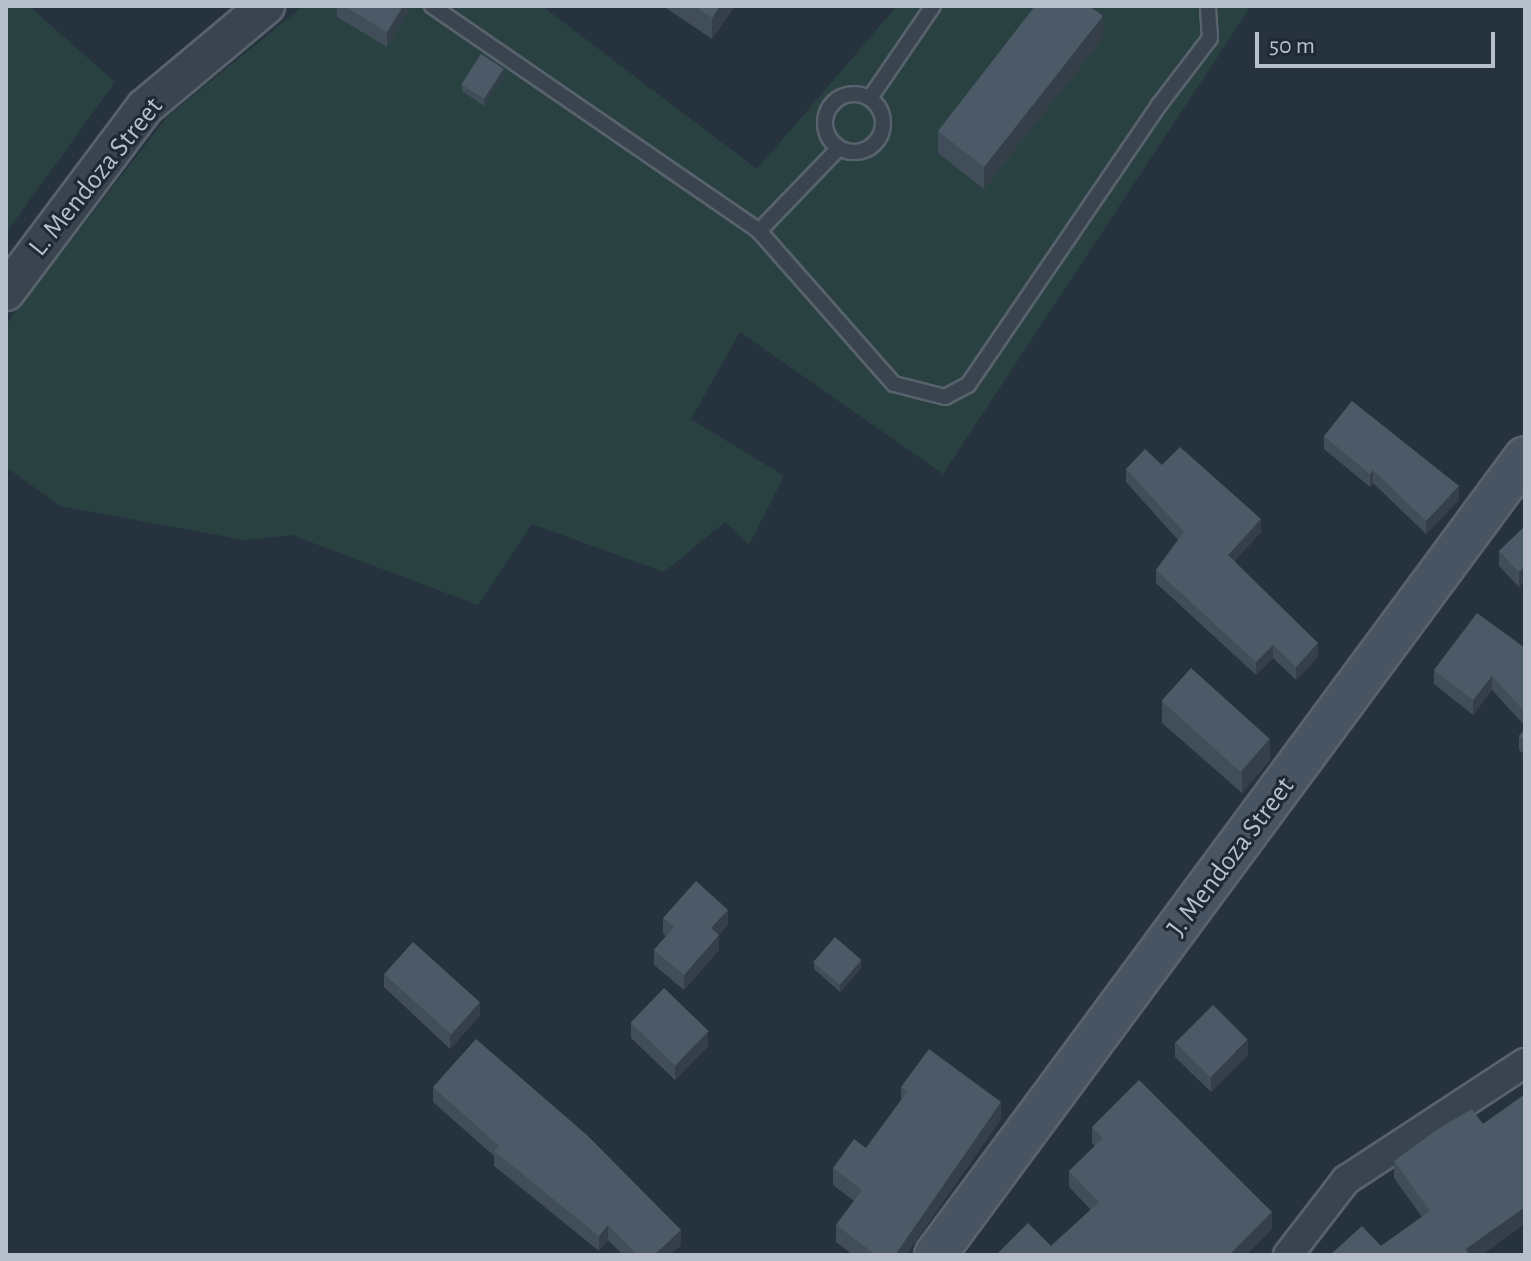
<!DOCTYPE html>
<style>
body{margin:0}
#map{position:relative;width:1531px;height:1261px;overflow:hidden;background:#26333f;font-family:"Alegreya Sans",sans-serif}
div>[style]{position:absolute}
.green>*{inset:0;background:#294141}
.roads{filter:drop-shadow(2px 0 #58626d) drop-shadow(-2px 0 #58626d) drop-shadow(0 2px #58626d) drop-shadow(0 -2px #58626d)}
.service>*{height:14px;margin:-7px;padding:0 7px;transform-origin:7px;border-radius:7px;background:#3a444f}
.service>.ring{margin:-7px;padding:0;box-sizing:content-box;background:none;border:14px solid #3a444f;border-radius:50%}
.minor>*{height:28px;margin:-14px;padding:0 14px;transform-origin:14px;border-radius:14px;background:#3a444f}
.tertiary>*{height:36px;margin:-18px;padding:0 18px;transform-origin:18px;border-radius:18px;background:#3a444f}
.secondary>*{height:40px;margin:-20px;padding:0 20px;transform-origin:20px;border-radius:20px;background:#485462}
.wall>*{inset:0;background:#414d59}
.shaded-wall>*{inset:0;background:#353f49}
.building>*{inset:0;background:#4c5a68;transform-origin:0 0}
span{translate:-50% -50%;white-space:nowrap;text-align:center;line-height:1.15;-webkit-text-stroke:6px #1f2934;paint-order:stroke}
.street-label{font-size:28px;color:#b6bfca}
.frame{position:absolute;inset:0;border:8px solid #b6bfca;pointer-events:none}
.scale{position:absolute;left:1255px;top:32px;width:240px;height:36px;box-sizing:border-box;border:4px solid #b6bfca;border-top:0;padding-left:10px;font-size:24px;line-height:28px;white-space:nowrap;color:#b6bfca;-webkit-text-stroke:6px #1f2934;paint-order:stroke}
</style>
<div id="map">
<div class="green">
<div style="clip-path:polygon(6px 6px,29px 6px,115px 82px,6px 233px)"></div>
<div style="clip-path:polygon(303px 6px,542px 6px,757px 169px,897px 6px,1251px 6px,943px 474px,740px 332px,691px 419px,784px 476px,749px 545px,725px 522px,664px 572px,532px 524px,478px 605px,292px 535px,244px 540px,60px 506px,6px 467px,6px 326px,12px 316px,168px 116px)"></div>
</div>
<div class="roads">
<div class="service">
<div style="left:432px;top:6px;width:397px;rotate:34.5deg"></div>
<div style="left:759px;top:231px;width:204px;rotate:48.6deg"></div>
<div style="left:894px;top:384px;width:53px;rotate:14.3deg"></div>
<div style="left:945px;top:397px;width:26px;rotate:-28deg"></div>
<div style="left:968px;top:385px;width:339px;rotate:-55.7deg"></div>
<div style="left:1159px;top:105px;width:84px;rotate:-52.7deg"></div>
<div style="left:1210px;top:38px;width:32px;rotate:-94deg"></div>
<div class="ring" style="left:825px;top:94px;width:44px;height:44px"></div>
<div style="left:870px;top:98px;width:112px;rotate:-55.6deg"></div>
<div style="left:759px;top:231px;width:114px;rotate:-46.1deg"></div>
</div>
<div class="minor">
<div style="left:1288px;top:1255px;width:95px;rotate:-52.3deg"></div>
<div style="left:1346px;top:1180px;width:214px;rotate:-33.2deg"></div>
</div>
<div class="tertiary">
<div style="left:6px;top:292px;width:231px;rotate:-53.1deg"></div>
<div style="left:145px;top:107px;width:158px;rotate:-39.9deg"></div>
</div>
<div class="secondary">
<div style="left:935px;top:1255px;width:992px;rotate:-53.52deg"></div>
</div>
</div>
<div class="wall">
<div style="clip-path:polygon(337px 6px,411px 6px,411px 7px,387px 47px,337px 17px)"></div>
<div style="clip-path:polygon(663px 6px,735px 6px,712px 39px)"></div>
<div style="clip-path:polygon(1103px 38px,984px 189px,938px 153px,938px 131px)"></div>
<div style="clip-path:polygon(504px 76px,484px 106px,462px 91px,462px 84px)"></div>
<div style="clip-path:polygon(1324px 436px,1459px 500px,1426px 534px,1373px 483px,1370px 487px,1324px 449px)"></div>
<div style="clip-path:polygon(1162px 465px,1261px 532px,1234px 561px,1318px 657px,1296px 680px,1273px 658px,1256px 675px,1156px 583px,1156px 570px,1178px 540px,1126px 482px,1126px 469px)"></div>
<div style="clip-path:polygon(1525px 526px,1519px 587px,1499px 566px,1499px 551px)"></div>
<div style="clip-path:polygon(1525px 648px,1525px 726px,1492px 690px,1473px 715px,1434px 684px,1434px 670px)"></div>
<div style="clip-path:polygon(1162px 701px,1270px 760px,1242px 793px,1162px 723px)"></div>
<div style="clip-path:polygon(1525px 729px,1525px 755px,1519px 750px,1519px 736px)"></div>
<div style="clip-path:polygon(663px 918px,728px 925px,719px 935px,719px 950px,684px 990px,654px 965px,654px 950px,666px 936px,663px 933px)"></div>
<div style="clip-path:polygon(814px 962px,861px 968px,840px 992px,814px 969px)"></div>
<div style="clip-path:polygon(384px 974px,480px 1015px,450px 1049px,384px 987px)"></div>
<div style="clip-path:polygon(631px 1023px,708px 1046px,675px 1080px,631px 1038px)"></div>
<div style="clip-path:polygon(1175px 1042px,1248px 1055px,1211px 1092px,1175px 1057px)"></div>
<div style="clip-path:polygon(433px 1087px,681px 1245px,670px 1255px,623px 1255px,608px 1240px,599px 1251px,494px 1166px,494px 1156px,433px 1102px)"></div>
<div style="clip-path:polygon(901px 1087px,1001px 1119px,906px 1255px,853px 1255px,836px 1242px,836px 1225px,854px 1201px,833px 1185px,833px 1168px,866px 1148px,901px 1100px)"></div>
<div style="clip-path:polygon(1483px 1124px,1525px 1224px,1381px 1246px,1422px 1217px,1394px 1178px,1394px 1161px)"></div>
<div style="clip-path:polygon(1092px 1127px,1272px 1229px,1246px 1255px,996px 1255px,1051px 1246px,1091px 1210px,1069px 1187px,1069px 1171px,1095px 1146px,1092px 1143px)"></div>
</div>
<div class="shaded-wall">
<div style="clip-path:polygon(403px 6px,411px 6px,411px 7px,387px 47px,387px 32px)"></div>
<div style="clip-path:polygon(720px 6px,735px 6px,712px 39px,712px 18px)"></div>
<div style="clip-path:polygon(1103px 16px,1103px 38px,984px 189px,984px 167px)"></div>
<div style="clip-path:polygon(504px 69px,504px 76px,484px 106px,484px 98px)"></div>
<div style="clip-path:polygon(1373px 470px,1373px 483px,1370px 487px,1370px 474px)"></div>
<div style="clip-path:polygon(1459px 486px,1459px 500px,1426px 534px,1426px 521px)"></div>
<div style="clip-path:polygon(1261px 519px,1261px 532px,1228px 568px,1228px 555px)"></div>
<div style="clip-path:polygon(1525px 566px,1525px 581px,1519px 587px,1519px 572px)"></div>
<div style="clip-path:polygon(1318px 643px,1318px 657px,1296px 680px,1296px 667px)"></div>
<div style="clip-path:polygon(1273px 645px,1273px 658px,1256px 675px,1256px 662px)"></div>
<div style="clip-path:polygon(1492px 676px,1492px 690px,1473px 715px,1473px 700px)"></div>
<div style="clip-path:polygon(1270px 738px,1270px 760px,1242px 793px,1242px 771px)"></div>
<div style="clip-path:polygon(728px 910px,728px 925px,719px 935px,719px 950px,684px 990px,684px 975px,711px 928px)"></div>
<div style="clip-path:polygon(861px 960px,861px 968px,840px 992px,840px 985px)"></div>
<div style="clip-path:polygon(480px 1002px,480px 1015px,450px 1049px,450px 1036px)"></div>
<div style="clip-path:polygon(708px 1031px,708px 1046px,675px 1080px,675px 1065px)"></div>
<div style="clip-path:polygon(1248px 1040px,1248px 1055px,1211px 1092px,1211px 1077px)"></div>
<div style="clip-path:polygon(1001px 1102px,1001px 1119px,906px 1255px,895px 1255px)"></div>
<div style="clip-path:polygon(1525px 1207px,1525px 1224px,1482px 1255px,1466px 1255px,1466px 1249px)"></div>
<div style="clip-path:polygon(1272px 1212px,1272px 1229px,1246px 1255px,1229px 1255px)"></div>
<div style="clip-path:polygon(608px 1225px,608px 1240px,599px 1251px,599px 1236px)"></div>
<div style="clip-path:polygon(681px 1230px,681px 1245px,670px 1255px,654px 1255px)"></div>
</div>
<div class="building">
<div style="clip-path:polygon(344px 6px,403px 6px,387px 32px)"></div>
<div style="clip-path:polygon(695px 6px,720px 6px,712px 18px)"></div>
<div style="clip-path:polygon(1035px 6px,1089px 6px,1103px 16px,984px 167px,938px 131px)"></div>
<div style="left:481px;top:54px;width:27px;height:36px;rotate:33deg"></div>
<div style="clip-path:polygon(1352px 401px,1459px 486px,1426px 521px,1373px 470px,1370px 474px,1324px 436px)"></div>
<div style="clip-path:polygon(1180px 447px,1261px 519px,1228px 555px,1318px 643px,1296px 667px,1273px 645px,1256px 662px,1156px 570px,1184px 532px,1126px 469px,1145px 449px,1162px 465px)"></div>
<div style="clip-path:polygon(1525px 526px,1525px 566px,1519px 572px,1499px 551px)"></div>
<div style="clip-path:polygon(1477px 613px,1525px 648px,1525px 712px,1492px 676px,1473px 700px,1434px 670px)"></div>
<div style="left:1191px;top:668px;width:106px;height:44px;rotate:42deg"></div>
<div style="clip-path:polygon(1525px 729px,1525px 740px,1519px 736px)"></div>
<div style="clip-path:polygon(696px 881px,728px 910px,711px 928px,719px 935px,684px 975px,654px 950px,674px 927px,663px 918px)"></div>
<div style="left:835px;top:937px;width:35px;height:33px;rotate:41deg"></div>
<div style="left:413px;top:942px;width:90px;height:43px;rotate:42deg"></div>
<div style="left:664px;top:988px;width:62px;height:48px;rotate:44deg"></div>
<div style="left:1213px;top:1005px;width:49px;height:53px;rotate:45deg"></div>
<div style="clip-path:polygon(476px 1039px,588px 1136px,681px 1230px,654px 1255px,637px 1255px,608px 1225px,599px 1236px,494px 1151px,499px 1146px,433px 1087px)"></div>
<div style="clip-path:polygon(929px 1049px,1001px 1102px,895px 1255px,876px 1255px,836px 1225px,862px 1190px,833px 1168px,854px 1139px,866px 1148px,907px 1092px,901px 1087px)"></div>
<div style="clip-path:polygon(1139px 1080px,1272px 1212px,1229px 1255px,996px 1255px,1028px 1223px,1051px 1246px,1099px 1202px,1069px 1171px,1103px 1138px,1092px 1127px)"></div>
<div style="clip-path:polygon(1525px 1094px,1525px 1207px,1466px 1249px,1470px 1255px,1330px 1255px,1362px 1226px,1381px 1246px,1430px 1211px,1394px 1161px,1438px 1129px,1472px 1109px,1483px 1124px)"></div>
</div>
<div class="street-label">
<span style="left:96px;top:177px;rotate:-51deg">L. Mendoza Street</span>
<span style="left:1231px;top:857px;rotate:-53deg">J. Mendoza Street</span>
</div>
<div class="frame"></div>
<div class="scale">50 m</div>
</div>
